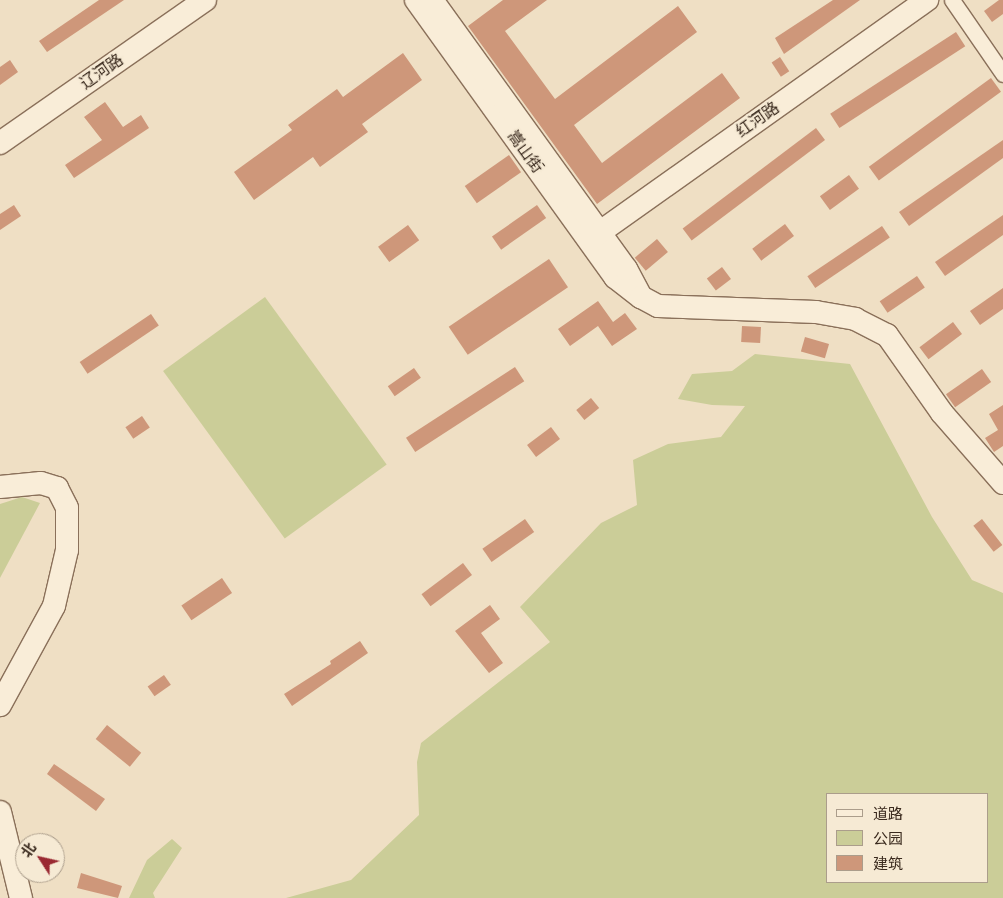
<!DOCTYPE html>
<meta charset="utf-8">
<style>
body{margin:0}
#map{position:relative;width:1003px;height:898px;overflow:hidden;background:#efdfc4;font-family:"Crimson Pro","Noto Sans SC",serif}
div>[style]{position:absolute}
.green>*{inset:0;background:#cbcd98;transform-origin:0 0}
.building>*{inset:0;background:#ce977a;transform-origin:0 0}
.roads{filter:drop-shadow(1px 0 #8a705a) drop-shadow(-1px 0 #8a705a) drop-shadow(0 1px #8a705a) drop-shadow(0 -1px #8a705a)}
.street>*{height:15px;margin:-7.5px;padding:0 7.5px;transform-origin:7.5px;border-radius:7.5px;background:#f9edd8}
.secondary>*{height:22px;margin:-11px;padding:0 11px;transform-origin:11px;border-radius:11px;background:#f9edd8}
span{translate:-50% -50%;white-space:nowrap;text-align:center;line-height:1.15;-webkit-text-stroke:4px #f6ead4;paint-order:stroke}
.street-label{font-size:16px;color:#3a2a1e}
.legend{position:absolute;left:826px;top:793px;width:162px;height:90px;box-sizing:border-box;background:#f6ead4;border:1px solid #ab9d8b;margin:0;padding:6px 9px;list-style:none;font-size:15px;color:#3a2a1e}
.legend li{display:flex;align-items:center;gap:10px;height:25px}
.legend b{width:25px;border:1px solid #ab9d8b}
.north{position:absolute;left:15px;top:833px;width:50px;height:50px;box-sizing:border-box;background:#f6ead4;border:1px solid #ab9d8b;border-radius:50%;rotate:305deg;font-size:14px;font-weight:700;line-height:20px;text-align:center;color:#3a2a1e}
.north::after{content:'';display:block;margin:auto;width:18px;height:22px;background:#9a2932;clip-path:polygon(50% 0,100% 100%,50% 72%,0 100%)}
</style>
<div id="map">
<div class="green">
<div style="left:265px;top:297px;width:207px;height:126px;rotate:54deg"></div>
<div style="clip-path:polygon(evenodd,755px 354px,850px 364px,932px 517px,972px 580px,1003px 593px,1003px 898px,286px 898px,351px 880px,419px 815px,417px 762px,421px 743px,550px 642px,520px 607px,601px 523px,637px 505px,633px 460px,668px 444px,721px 437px,745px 406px,712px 405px,678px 399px,692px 374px,732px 371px,755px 354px,987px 794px,987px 882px,827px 882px,827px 794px,987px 794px)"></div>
<div style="clip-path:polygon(22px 497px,40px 503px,0 578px,0 504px)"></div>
<div style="clip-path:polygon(172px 839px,182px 848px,153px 893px,155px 898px,129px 898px,147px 860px)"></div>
</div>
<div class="building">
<div style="clip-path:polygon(99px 0,124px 0,47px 52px,39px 41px)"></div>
<div style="clip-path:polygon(503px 0,547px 0,505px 31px,555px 99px,678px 6px,697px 32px,574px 125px,602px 163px,722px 73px,740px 98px,597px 204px,468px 26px)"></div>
<div style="clip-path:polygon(833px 0,860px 0,784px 54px,775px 38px)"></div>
<div style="clip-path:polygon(999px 0,1003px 0,1003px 14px,992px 22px,984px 11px)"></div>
<div style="left:956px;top:32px;width:17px;height:150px;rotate:57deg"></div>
<div style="clip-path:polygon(403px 53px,422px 80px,362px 124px,368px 132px,320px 167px,313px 157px,254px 200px,234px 172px,292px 130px,288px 125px,337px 89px,343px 97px)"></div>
<div style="left:780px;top:57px;width:17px;height:10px;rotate:57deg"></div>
<div style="clip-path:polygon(10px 60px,18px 72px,0 85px,0 67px)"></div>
<div style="left:991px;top:78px;width:17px;height:151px;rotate:54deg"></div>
<div style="clip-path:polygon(105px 102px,123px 127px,141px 115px,149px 128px,74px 178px,65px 165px,102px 140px,84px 117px)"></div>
<div style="left:816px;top:128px;width:15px;height:167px;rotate:53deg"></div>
<div style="clip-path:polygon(1003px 140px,1003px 158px,909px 226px,899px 212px)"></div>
<div style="left:509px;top:155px;width:21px;height:54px;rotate:55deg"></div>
<div style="left:849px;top:175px;width:17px;height:36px;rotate:54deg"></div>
<div style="clip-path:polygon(14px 205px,21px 216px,0 230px,0 214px)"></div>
<div style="left:537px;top:205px;width:16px;height:55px;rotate:55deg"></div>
<div style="clip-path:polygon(1003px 215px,1003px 235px,945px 276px,935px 262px)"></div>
<div style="left:785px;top:224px;width:15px;height:41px;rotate:53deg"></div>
<div style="left:408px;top:225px;width:19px;height:37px;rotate:54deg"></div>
<div style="left:882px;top:226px;width:14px;height:90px;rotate:56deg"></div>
<div style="left:657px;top:239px;width:17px;height:29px;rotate:50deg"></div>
<div style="left:549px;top:259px;width:34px;height:121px;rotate:56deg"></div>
<div style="left:722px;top:267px;width:15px;height:19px;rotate:53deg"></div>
<div style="left:917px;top:276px;width:14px;height:45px;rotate:56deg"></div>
<div style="clip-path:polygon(1003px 288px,1003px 309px,980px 325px,970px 311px)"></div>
<div style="clip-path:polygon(598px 301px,613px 322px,625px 313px,637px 329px,612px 346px,598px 326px,570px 346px,558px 329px)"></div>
<div style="left:151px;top:314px;width:14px;height:86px;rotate:56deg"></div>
<div style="left:953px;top:322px;width:15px;height:42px;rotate:53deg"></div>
<div style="left:742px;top:326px;width:19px;height:16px;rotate:3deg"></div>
<div style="left:805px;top:337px;width:25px;height:15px;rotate:16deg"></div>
<div style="left:515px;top:367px;width:17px;height:130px;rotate:57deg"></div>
<div style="left:414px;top:368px;width:12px;height:32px;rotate:55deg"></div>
<div style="left:982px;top:369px;width:16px;height:44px;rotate:55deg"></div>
<div style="left:591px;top:398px;width:13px;height:19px;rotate:51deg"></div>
<div style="clip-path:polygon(1003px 405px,1003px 446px,994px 452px,985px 438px,998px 430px,989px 414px)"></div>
<div style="left:142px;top:416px;width:14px;height:20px;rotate:56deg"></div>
<div style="left:551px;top:427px;width:15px;height:30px;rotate:53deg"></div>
<div style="left:525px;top:519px;width:16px;height:52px;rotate:55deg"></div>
<div style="left:982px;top:519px;width:33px;height:11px;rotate:52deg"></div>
<div style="left:463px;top:563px;width:15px;height:52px;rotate:53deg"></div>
<div style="left:222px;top:578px;width:18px;height:49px;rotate:56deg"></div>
<div style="clip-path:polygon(490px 605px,500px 619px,481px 633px,503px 663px,489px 673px,455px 631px)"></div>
<div style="clip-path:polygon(360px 641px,368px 653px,292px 706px,284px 694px,331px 664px,330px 661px)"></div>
<div style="left:164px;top:675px;width:12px;height:20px;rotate:55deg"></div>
<div style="left:107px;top:725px;width:44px;height:18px;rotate:39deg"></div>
<div style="clip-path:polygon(54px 764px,105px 799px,96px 811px,47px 774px)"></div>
<div style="clip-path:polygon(81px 873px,122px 886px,118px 898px,77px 888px)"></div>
</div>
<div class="roads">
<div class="street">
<div style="left:952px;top:0;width:90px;rotate:55.4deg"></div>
</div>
<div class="secondary">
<div style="left:416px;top:0;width:341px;rotate:54.3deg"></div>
<div style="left:615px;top:277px;width:33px;rotate:38deg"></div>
<div style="left:641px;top:297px;width:32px;rotate:-118deg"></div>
<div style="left:626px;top:269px;width:332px;rotate:-125.8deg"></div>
<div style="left:0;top:143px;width:250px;rotate:-34.9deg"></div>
<div style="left:589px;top:240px;width:415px;rotate:-35.4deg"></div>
<div style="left:641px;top:297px;width:19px;rotate:28deg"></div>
<div style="left:658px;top:306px;width:158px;rotate:2.2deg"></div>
<div style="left:816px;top:312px;width:40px;rotate:10deg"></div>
<div style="left:855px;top:319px;width:36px;rotate:27deg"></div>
<div style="left:887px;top:335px;width:95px;rotate:54.8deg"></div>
<div style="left:942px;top:413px;width:93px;rotate:48.9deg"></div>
<div style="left:0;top:487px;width:41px;rotate:-5.6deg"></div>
<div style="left:41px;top:483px;width:17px;rotate:17deg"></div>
<div style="left:57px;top:488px;width:22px;rotate:63deg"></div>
<div style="left:67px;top:508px;width:42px;rotate:90deg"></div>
<div style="left:67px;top:550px;width:57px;rotate:103.1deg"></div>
<div style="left:54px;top:606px;width:113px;rotate:118.6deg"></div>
<div style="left:0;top:812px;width:89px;rotate:76.3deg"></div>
</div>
</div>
<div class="street-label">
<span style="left:102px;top:72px;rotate:-35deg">辽河路</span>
<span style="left:758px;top:120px;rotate:-35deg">红河路</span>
<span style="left:525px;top:152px;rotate:54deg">嵩山街</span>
</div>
<ul class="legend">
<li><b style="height:6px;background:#f9edd8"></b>道路</li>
<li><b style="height:14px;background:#cbcd98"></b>公园</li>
<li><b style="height:14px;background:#ce977a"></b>建筑</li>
</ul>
<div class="north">北</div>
</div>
